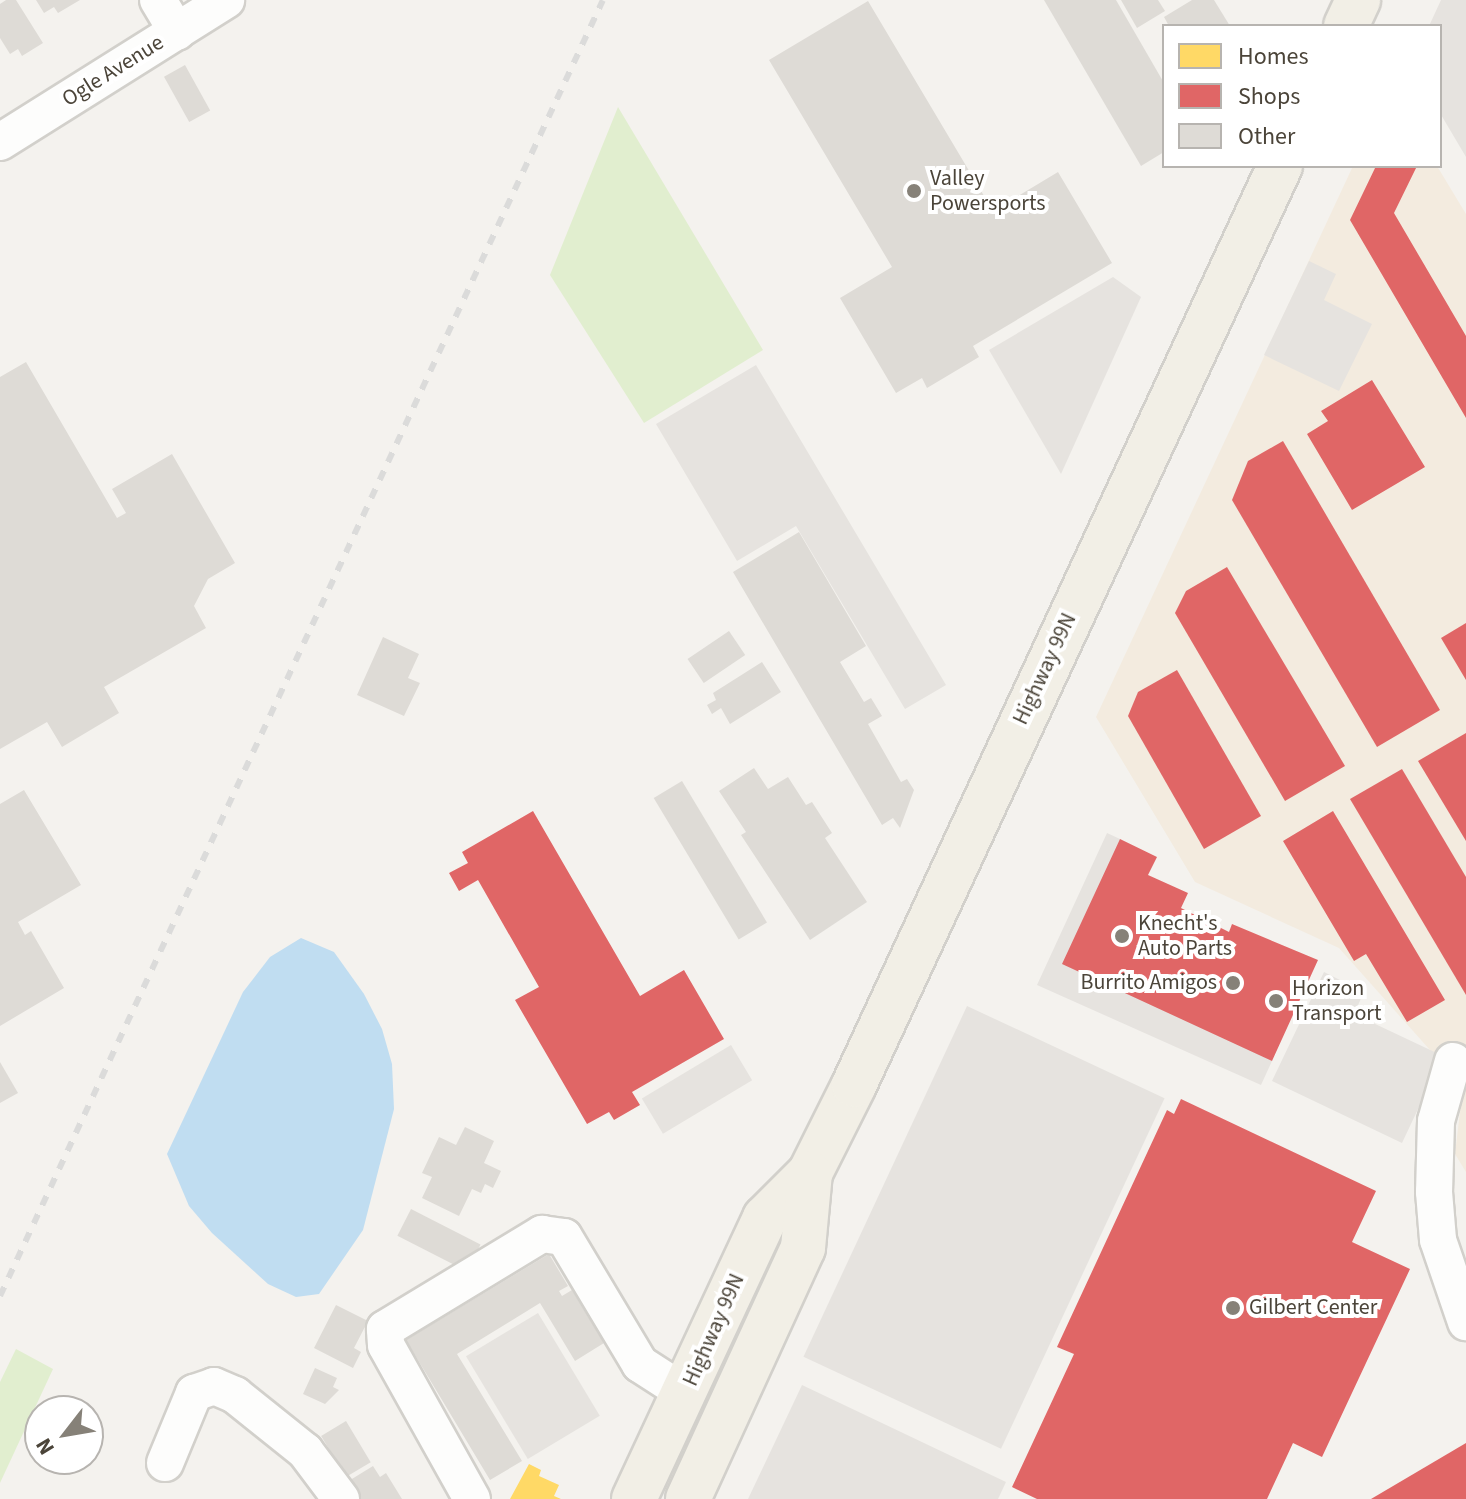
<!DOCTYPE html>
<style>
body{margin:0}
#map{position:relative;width:1466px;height:1499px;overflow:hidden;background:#f4f2ee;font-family:"Source Sans 3",sans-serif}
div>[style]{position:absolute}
.commercial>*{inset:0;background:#f3ebdf}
.green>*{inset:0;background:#e1eecf}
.parking>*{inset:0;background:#e6e3df;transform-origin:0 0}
.water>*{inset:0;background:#c0ddf1}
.homes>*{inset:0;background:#ffd966}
.shops>*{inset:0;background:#e06666}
.building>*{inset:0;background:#dedbd6;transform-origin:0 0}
.roads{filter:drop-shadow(2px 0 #d2d0cb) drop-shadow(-2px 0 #d2d0cb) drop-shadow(0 2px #d2d0cb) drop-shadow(0 -2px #d2d0cb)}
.minor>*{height:36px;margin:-18px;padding:0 18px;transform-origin:18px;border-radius:18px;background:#fdfdfc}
.major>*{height:44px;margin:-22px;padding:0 22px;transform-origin:22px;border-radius:22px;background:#f2efe6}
.rail>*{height:6px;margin-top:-3px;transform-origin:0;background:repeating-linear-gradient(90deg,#dbdbda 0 10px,transparent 0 20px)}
.dots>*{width:22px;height:22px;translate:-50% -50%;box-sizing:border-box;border:4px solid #fff;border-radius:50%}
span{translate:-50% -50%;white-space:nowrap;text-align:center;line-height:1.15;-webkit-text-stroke:8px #fff;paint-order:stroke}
.street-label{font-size:22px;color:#4b4439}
.poi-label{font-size:22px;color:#4b4439}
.left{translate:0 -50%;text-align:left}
.right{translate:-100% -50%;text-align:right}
.legend{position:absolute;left:1162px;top:24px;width:280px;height:144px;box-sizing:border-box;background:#fff;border:2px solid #b7b4b0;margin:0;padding:10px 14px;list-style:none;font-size:24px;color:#4b4439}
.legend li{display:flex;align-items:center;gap:16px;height:40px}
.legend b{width:40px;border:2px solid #b7b4b0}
.north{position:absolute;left:24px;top:1395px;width:80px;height:80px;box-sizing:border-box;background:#fff;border:2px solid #b7b4b0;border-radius:50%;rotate:239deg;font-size:22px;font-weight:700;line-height:32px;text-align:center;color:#4b4439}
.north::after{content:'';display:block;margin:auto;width:28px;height:36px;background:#868178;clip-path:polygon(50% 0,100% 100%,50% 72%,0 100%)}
</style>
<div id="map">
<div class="commercial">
<div style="clip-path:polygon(1353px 166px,1437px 166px,1466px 214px,1466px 1172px,1455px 1154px,1463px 1087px,1339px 948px,1195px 882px,1096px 717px)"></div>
</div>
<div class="green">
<div style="clip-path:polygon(618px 107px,763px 350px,644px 423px,550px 275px)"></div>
<div style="clip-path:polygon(16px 1349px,53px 1369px,0 1483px,0 1382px)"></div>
</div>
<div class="parking">
<div style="clip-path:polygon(1441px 0,1466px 0,1466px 157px,1440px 113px,1440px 26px,1429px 26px)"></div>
<div style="clip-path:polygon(1309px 261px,1336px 274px,1324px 300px,1372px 324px,1339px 391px,1264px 355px)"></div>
<div style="clip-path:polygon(1113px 277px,1141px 297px,1061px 474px,989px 350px)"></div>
<div style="clip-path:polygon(756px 365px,946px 685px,905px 709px,796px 526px,737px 561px,656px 424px)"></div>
<div style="clip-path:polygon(1107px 833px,1120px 839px,1233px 1041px,1272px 1061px,1261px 1085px,1037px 985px)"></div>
<div style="clip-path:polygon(1324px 972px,1364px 992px,1354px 1014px,1443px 1056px,1402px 1143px,1272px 1081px)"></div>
<div style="left:967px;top:1006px;width:218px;height:387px;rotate:25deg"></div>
<div style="left:731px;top:1045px;width:41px;height:104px;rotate:59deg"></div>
<div style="left:538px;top:1313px;width:120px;height:84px;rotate:59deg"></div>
<div style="clip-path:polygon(802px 1385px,1006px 1482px,998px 1499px,748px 1499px)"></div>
</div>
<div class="water">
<div style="clip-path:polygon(301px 938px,334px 952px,364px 994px,382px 1029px,392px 1064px,394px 1109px,363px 1230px,319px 1294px,296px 1297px,268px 1284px,212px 1233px,189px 1206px,167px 1154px,243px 992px,270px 957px)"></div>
</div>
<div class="homes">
<div style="clip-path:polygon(529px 1464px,541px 1470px,539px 1476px,559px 1485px,554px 1496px,561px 1499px,510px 1499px)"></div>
</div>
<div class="shops">
<div style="clip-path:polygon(1376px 166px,1417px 166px,1394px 213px,1466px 336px,1466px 418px,1350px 220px)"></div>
<div style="clip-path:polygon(1372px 380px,1425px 467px,1352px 510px,1307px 434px,1328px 421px,1321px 411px)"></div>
<div style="clip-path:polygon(1283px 441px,1440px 710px,1377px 747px,1232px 500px,1248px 461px)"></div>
<div style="clip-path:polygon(1227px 567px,1345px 766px,1285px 801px,1175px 613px,1186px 591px)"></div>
<div style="clip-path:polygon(1466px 623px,1466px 680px,1441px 638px)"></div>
<div style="clip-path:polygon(1177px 670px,1261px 816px,1204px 849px,1128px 716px,1138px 692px)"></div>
<div style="clip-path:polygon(1466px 733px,1466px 841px,1418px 761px)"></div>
<div style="clip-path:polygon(1402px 769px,1466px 877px,1466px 995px,1350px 799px)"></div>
<div style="clip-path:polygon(533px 811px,640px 996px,684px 970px,724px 1039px,632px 1092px,640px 1105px,614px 1120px,609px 1112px,587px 1124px,515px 1000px,539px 987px,478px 880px,459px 891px,449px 873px,468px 863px,462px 852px)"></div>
<div style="clip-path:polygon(1333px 811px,1445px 1000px,1407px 1022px,1366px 954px,1354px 961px,1283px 841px)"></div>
<div style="clip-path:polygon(1120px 839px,1157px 857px,1148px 875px,1188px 893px,1181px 908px,1229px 932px,1232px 924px,1318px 960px,1272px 1061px,1062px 964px)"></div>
<div style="clip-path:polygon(1181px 1099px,1376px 1191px,1352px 1242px,1410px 1269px,1322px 1457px,1293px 1443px,1267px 1499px,1037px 1499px,1012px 1487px,1074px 1354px,1057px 1347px,1167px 1110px,1174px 1114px)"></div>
<div style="clip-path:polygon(1466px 1443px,1466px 1499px,1371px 1499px)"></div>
</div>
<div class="building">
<div style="clip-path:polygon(6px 0,16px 0,43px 43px,22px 56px,18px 49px,10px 54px,0 38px,0 4px)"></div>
<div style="clip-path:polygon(36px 0,80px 0,58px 13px,54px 7px,44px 13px)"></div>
<div style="clip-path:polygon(1044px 0,1116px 0,1164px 83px,1164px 152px,1141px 166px)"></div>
<div style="clip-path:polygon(1121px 0,1158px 0,1165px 11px,1137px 28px)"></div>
<div style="clip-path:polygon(1192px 0,1214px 0,1230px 26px,1169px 26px,1164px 17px)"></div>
<div style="clip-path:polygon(868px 1px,993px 211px,1058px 172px,1112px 263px,973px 346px,979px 357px,927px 388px,922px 378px,896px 393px,840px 298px,892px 267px,769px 60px)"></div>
<div style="left:185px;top:65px;width:52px;height:24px;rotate:61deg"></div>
<div style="clip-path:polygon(26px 362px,117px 518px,126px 513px,112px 489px,172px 454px,235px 563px,208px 579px,194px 606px,206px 628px,104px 687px,119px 713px,62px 747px,47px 722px,0 749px,0 377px)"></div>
<div style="clip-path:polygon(799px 532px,866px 646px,840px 662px,864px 702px,871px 698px,882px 716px,868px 724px,901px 782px,907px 779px,914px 790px,900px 828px,893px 818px,882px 825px,733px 572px)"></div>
<div style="left:729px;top:631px;width:29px;height:50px;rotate:56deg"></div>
<div style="clip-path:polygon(383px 637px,419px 654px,408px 678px,420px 683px,404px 716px,357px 695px)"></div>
<div style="clip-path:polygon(762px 662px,781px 692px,730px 724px,721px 708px,712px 714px,707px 705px,716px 700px,713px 693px)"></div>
<div style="clip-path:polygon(754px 768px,768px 789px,788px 777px,806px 805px,812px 802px,832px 833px,825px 838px,867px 902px,810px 940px,741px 835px,746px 832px,719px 791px)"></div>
<div style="left:682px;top:781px;width:165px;height:33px;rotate:59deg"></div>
<div style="clip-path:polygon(24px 790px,81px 885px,18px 922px,25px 935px,31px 931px,64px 988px,0 1026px,0 804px)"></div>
<div style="clip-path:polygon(0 1062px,18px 1093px,0 1103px)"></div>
<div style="clip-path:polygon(465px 1127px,494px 1141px,484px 1163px,501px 1171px,493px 1188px,485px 1184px,481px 1193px,472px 1189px,459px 1216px,422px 1198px,432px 1177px,422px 1173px,439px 1137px,456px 1145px)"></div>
<div style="left:411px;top:1209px;width:78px;height:30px;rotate:27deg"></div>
<div style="clip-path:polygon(549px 1254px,568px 1286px,559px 1291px,562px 1296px,572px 1290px,604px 1343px,575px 1361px,540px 1303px,457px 1354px,522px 1461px,490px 1480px,406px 1340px)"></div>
<div style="clip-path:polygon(336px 1305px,368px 1321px,354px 1348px,361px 1352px,353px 1368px,314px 1348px)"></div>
<div style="clip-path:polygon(315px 1368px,337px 1378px,333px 1387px,339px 1390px,325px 1404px,303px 1394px)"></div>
<div style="left:346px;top:1421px;width:48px;height:29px;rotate:59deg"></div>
<div style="clip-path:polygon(373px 1466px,380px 1477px,386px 1473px,402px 1499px,357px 1499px,347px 1482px)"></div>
</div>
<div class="roads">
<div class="minor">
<div style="left:158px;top:0;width:37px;rotate:59deg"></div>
<div style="left:0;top:142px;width:267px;rotate:-32.1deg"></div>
<div style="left:1453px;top:1061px;width:62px;rotate:105.8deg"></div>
<div style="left:1436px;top:1121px;width:71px;rotate:91.6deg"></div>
<div style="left:1434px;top:1192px;width:48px;rotate:85.2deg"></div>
<div style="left:1438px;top:1240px;width:87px;rotate:71.1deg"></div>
<div style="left:165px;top:1463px;width:76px;rotate:-67.5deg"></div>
<div style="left:194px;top:1393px;width:21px;rotate:-19deg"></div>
<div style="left:214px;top:1386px;width:23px;rotate:23deg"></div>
<div style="left:235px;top:1395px;width:90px;rotate:38.7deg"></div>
<div style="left:305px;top:1451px;width:60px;rotate:53.1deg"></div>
<div style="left:472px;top:1499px;width:176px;rotate:-119.2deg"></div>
<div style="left:386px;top:1345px;width:16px;rotate:-94deg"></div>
<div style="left:385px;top:1329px;width:184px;rotate:-31.2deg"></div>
<div style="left:542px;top:1234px;width:22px;rotate:8deg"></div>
<div style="left:564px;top:1237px;width:148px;rotate:59.1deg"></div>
<div style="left:640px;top:1364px;width:54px;rotate:32.8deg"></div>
</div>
<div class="major">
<div style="left:1346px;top:26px;width:29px;rotate:-65deg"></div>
<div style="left:634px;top:1499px;width:310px;rotate:-65deg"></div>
<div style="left:765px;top:1218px;width:64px;rotate:-45deg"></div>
<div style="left:810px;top:1173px;width:98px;rotate:-63.4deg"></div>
<div style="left:854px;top:1085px;width:1013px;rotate:-65.13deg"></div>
<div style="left:688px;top:1499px;width:276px;rotate:-65.4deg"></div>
<div style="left:803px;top:1248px;width:75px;rotate:-84.7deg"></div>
</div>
</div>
<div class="rail">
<div style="left:0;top:1296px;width:1429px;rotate:-65.05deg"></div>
</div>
<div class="dots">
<div style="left:914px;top:191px;background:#868178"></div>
<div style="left:1122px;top:936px;background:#868178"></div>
<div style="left:1233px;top:983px;background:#868178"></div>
<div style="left:1276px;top:1001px;background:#868178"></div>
<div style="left:1233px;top:1308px;background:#868178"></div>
</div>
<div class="street-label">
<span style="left:113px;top:71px;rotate:-32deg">Ogle Avenue</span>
<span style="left:1045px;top:669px;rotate:-65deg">Highway 99N</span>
<span style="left:714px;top:1330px;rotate:-66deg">Highway 99N</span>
</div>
<div class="poi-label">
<span class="left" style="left:930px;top:191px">Valley<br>Powersports</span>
<span class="left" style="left:1138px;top:936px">Knecht's<br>Auto Parts</span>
<span class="right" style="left:1217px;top:983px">Burrito Amigos</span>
<span class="left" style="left:1292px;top:1001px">Horizon<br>Transport</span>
<span class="left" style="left:1249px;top:1308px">Gilbert Center</span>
</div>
<ul class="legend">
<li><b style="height:22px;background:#ffd966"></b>Homes</li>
<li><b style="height:22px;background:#e06666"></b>Shops</li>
<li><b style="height:22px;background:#dedbd6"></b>Other</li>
</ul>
<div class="north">N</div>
</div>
